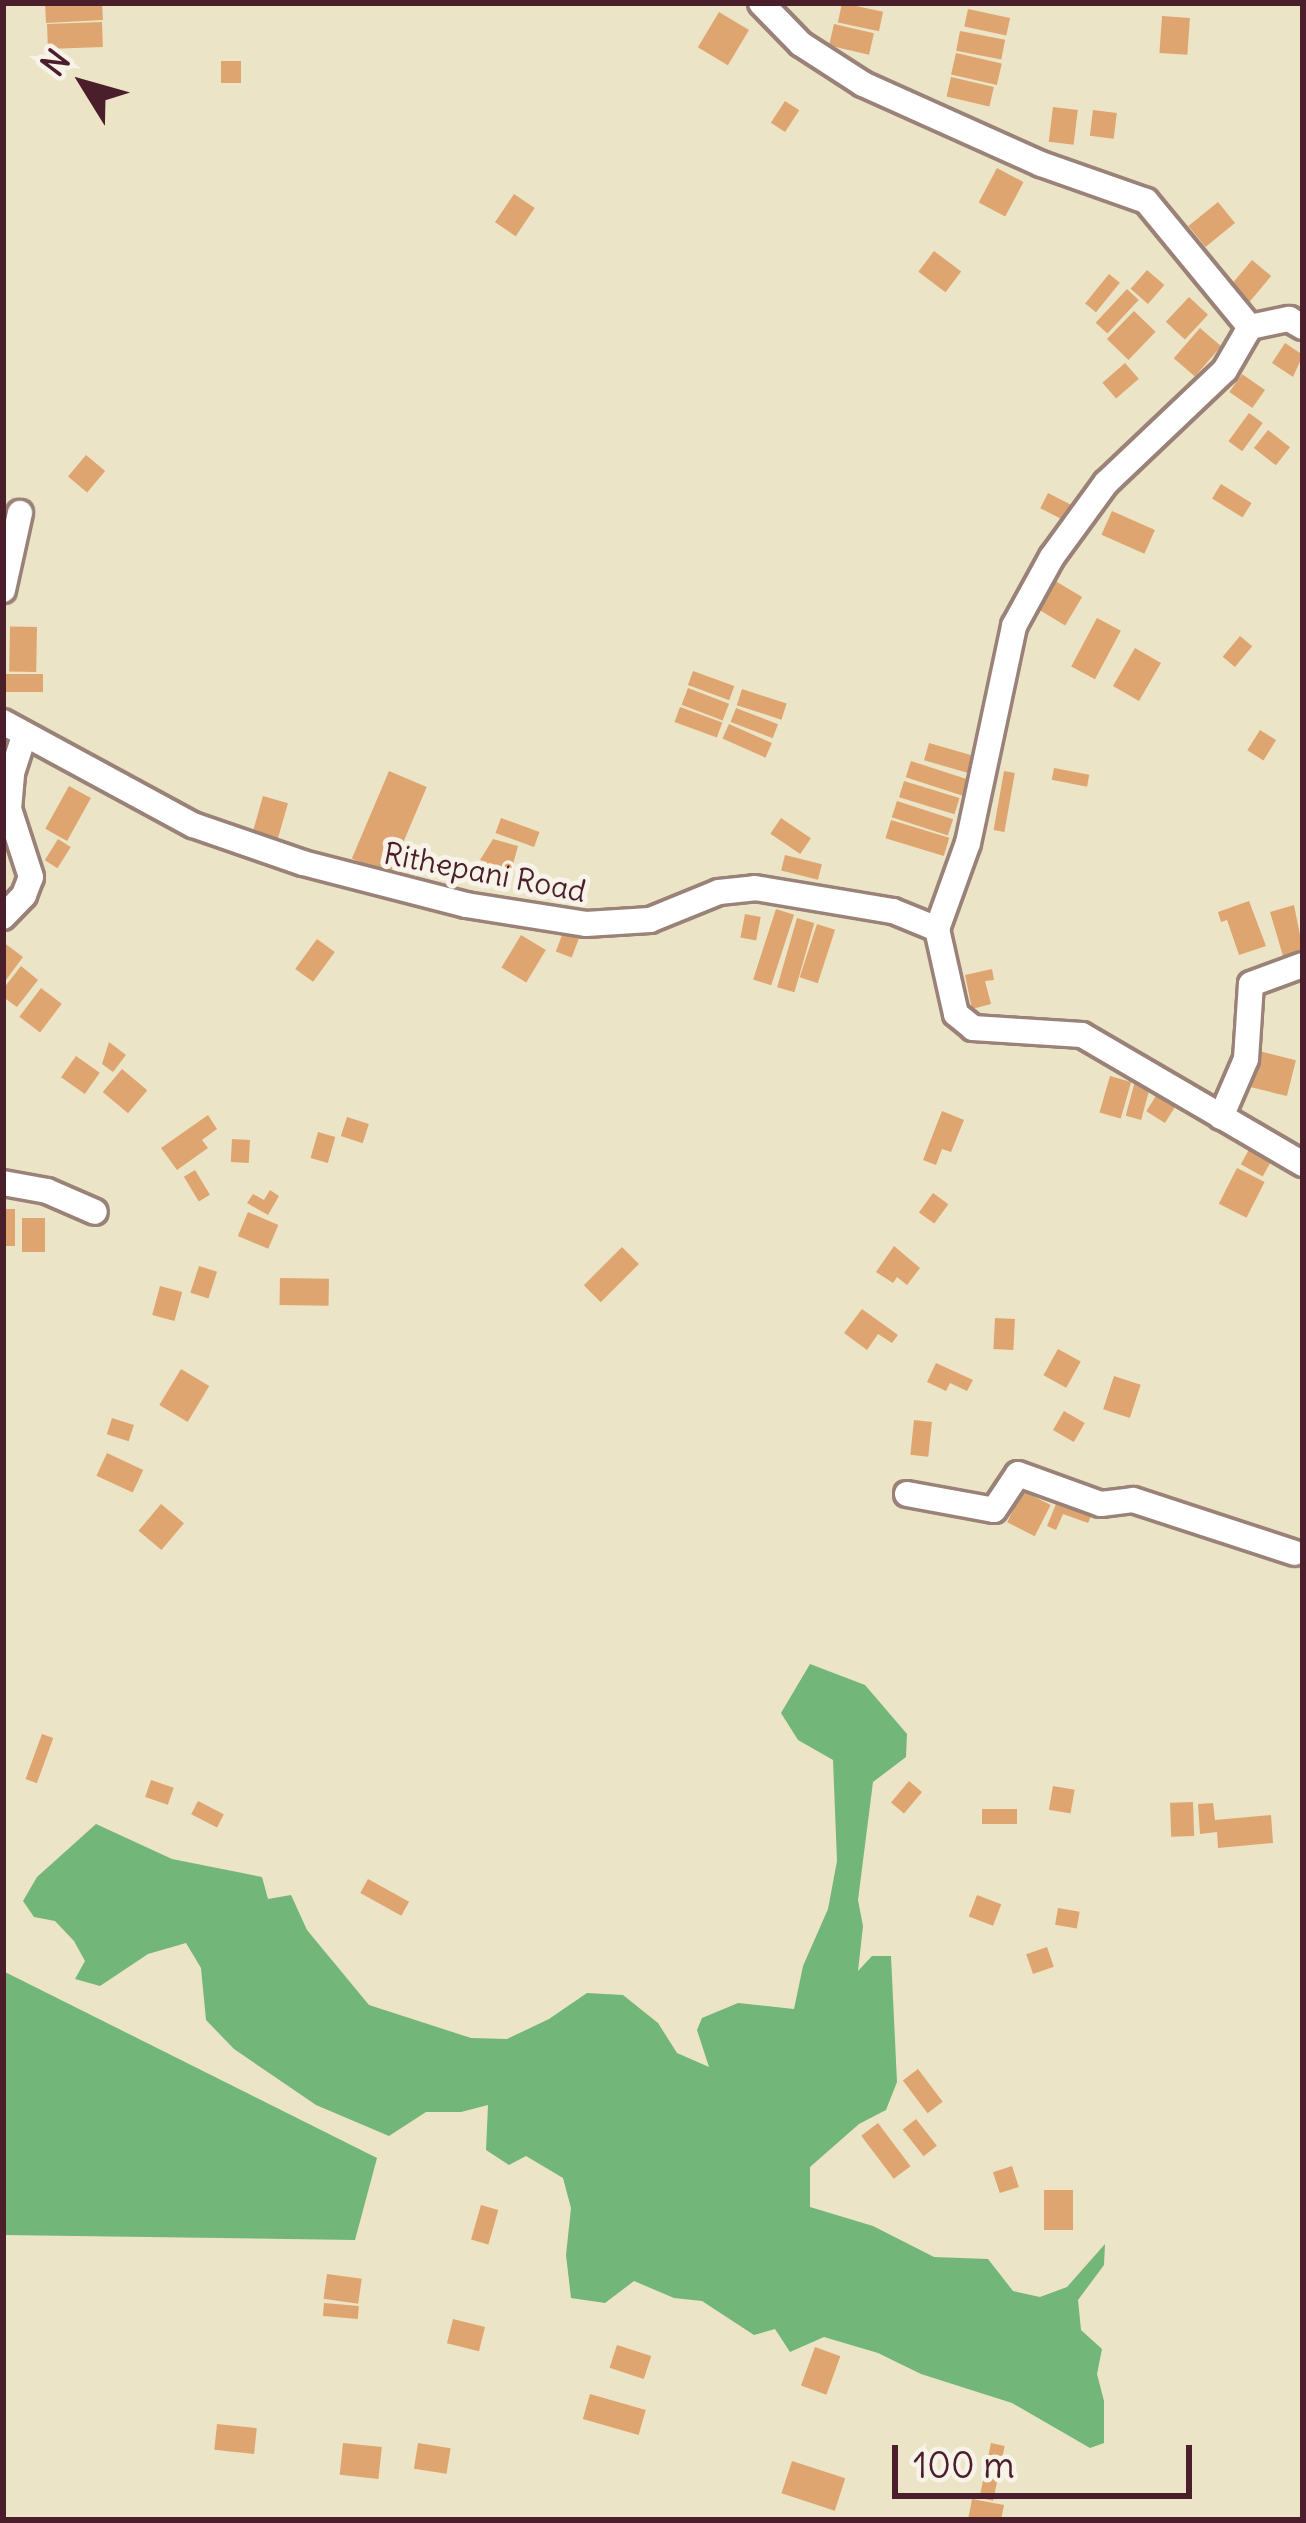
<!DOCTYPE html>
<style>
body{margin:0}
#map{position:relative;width:1306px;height:2523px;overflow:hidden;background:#ece4c6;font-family:Delius,sans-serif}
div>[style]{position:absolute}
.forest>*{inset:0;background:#72b679}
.building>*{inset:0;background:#dfa570;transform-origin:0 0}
.roads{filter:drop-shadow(3px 0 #9b8278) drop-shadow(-3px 0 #9b8278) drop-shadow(0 3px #9b8278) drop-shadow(0 -3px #9b8278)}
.minor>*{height:24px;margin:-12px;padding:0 12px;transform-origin:12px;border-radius:12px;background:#fff}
span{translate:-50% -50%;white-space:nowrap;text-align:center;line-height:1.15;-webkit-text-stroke:10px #f7f3e8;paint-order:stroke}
.street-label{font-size:30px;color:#4a1f2b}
.frame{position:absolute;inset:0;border:6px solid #4a1f2b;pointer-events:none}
.north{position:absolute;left:24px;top:24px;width:120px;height:120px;-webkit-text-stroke:9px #f7f3e8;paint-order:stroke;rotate:307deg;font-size:33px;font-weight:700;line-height:48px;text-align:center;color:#4a1f2b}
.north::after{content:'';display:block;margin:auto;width:42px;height:54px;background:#4a1f2b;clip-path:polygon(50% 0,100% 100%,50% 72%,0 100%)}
.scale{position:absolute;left:892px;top:2445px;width:300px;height:54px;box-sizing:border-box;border:6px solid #4a1f2b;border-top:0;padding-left:15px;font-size:36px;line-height:42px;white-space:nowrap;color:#4a1f2b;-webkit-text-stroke:9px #f7f3e8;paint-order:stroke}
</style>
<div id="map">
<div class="forest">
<div style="clip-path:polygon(810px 1664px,865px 1685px,907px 1734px,906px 1757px,873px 1782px,858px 1900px,863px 1926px,858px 1971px,872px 1956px,891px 1956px,897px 2082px,886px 2110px,859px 2124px,810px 2167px,810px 2207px,873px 2226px,934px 2257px,988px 2259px,1013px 2291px,1040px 2297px,1067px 2287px,1105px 2244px,1104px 2265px,1078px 2300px,1081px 2330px,1102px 2349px,1097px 2374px,1104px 2401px,1104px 2443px,1090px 2448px,1012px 2403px,921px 2374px,878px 2353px,824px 2337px,790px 2352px,775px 2329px,754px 2335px,702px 2301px,674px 2298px,634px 2281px,605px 2303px,571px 2298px,566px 2255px,571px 2208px,563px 2178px,526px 2156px,509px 2165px,486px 2150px,488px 2105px,461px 2112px,426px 2112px,389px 2136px,316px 2105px,234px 2049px,206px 2020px,201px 1968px,186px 1943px,148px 1954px,100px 1986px,75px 1979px,85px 1961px,74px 1941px,55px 1921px,34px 1917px,23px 1901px,37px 1877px,96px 1824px,172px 1859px,262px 1877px,268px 1899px,291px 1895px,307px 1930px,369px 2005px,471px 2038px,507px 2039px,549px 2019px,587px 1993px,623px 1995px,658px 2023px,677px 2053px,709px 2067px,697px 2030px,702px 2018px,738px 2003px,794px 2009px,803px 1966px,828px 1909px,837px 1861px,833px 1760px,798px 1740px,781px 1713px)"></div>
<div style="clip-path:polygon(3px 1971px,377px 2158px,355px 2240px,3px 2235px)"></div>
</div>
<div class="building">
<div style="clip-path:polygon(45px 3px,102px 3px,103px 20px,46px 23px)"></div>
<div style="left:842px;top:3px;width:42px;height:20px;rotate:12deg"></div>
<div style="left:968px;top:9px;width:43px;height:18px;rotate:12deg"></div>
<div style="left:719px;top:12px;width:35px;height:41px;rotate:31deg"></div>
<div style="left:1162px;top:16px;width:28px;height:37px;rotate:4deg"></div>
<div style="left:102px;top:22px;width:25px;height:55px;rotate:88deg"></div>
<div style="left:834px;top:24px;width:41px;height:22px;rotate:13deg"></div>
<div style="left:960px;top:31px;width:46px;height:20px;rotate:11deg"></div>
<div style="left:956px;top:53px;width:47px;height:22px;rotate:13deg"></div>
<div style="left:221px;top:61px;width:20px;height:22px"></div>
<div style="left:951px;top:77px;width:44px;height:20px;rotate:13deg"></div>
<div style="left:785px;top:101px;width:17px;height:26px;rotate:33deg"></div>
<div style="left:1053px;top:107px;width:25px;height:35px;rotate:7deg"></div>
<div style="left:1093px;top:110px;width:24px;height:26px;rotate:7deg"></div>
<div style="left:997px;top:168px;width:30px;height:39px;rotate:28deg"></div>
<div style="left:514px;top:194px;width:25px;height:34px;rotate:34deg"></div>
<div style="left:1218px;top:202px;width:27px;height:38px;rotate:51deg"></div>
<div style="left:934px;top:251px;width:34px;height:26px;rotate:37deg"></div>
<div style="left:1252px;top:260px;width:25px;height:40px;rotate:40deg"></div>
<div style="left:1147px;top:270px;width:23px;height:25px;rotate:41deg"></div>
<div style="left:1109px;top:274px;width:14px;height:38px;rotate:39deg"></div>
<div style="left:1127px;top:289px;width:16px;height:46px;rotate:43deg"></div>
<div style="left:1189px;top:297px;width:26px;height:34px;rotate:43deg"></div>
<div style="left:1134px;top:311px;width:30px;height:39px;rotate:44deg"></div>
<div style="left:1200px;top:328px;width:28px;height:40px;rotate:41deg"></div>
<div style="clip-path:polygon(1285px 343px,1303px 355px,1293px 377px,1272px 363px)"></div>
<div style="left:1125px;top:363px;width:21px;height:30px;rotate:49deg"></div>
<div style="left:1242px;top:374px;width:28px;height:22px;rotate:35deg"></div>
<div style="left:1249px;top:413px;width:17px;height:35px;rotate:36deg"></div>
<div style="left:1268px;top:430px;width:28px;height:23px;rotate:38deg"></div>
<div style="left:86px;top:455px;width:25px;height:28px;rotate:40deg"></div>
<div style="left:1221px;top:484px;width:36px;height:17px;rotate:32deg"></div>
<div style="left:1048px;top:493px;width:35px;height:17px;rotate:27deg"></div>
<div style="left:1112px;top:511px;width:47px;height:26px;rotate:24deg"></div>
<div style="left:1047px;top:576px;width:41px;height:33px;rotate:31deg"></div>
<div style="left:1097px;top:618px;width:27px;height:55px;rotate:28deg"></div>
<div style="left:37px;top:627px;width:45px;height:27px;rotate:91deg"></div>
<div style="left:1240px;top:636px;width:16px;height:27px;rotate:40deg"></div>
<div style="left:1135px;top:648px;width:30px;height:44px;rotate:30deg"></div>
<div style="left:693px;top:671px;width:44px;height:15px;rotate:20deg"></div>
<div style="left:43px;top:674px;width:18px;height:37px;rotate:90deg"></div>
<div style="left:688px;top:688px;width:44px;height:18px;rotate:21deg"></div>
<div style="left:742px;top:689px;width:47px;height:17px;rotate:18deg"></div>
<div style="left:680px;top:707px;width:45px;height:16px;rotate:20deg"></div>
<div style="left:736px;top:708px;width:45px;height:15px;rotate:21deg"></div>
<div style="left:729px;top:724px;width:47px;height:16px;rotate:24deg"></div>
<div style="left:1260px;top:730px;width:19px;height:24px;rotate:32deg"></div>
<div style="left:929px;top:743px;width:47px;height:18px;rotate:16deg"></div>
<div style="left:911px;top:761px;width:60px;height:17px;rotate:18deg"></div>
<div style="left:1054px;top:768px;width:36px;height:12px;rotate:11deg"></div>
<div style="left:389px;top:771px;width:41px;height:95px;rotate:23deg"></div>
<div style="left:1004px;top:771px;width:11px;height:60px;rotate:10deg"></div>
<div style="left:904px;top:781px;width:58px;height:17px;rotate:17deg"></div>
<div style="left:69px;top:786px;width:25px;height:49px;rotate:29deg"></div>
<div style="left:263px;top:796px;width:26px;height:38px;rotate:16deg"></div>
<div style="left:897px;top:801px;width:59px;height:17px;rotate:18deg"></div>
<div style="left:501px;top:818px;width:41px;height:16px;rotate:20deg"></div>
<div style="left:781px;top:818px;width:36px;height:19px;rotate:34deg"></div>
<div style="left:891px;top:820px;width:61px;height:19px;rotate:17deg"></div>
<div style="left:58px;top:839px;width:15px;height:25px;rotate:32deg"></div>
<div style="clip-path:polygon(493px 839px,518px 846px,508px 883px,483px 876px,487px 862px,480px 860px)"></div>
<div style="left:785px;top:855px;width:38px;height:16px;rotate:14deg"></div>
<div style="clip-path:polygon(1249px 901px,1266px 946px,1239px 955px,1227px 920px,1221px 922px,1218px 912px)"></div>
<div style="clip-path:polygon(1294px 905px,1303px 950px,1283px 956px,1270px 912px)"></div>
<div style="left:776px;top:909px;width:19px;height:74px;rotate:18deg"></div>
<div style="left:745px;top:914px;width:16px;height:24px;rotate:11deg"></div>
<div style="left:797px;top:918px;width:18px;height:72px;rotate:16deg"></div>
<div style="left:817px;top:924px;width:19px;height:56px;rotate:18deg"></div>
<div style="left:564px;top:930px;width:17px;height:23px;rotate:21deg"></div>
<div style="left:521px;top:935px;width:29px;height:38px;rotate:31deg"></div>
<div style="left:317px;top:939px;width:22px;height:37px;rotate:36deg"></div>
<div style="clip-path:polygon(3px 942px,23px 957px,3px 984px)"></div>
<div style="clip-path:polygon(21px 966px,38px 980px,17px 1007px,3px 997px,3px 989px)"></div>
<div style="clip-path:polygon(992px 969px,994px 980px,985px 981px,991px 1004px,972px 1009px,965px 975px)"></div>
<div style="left:41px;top:988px;width:26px;height:36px;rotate:37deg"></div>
<div style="clip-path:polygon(109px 1042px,126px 1055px,113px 1072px,102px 1064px)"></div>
<div style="left:1259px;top:1051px;width:38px;height:37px;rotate:14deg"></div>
<div style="left:76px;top:1056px;width:29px;height:26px;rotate:35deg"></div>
<div style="left:122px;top:1069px;width:33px;height:30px;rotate:40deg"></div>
<div style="left:1110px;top:1076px;width:22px;height:38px;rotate:16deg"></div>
<div style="left:1135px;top:1081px;width:16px;height:36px;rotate:15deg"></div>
<div style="left:1159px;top:1091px;width:22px;height:24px;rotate:32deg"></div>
<div style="clip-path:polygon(942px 1111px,964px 1120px,951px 1152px,942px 1149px,936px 1165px,923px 1160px)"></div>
<div style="clip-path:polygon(208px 1115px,217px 1129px,202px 1140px,208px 1148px,177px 1170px,161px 1148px)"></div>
<div style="left:347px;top:1117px;width:23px;height:20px;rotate:18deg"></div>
<div style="left:318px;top:1132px;width:18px;height:27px;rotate:16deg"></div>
<div style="left:232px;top:1139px;width:18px;height:23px;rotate:3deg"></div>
<div style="left:1251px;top:1146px;width:25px;height:21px;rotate:29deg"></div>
<div style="left:1237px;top:1168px;width:31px;height:40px;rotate:27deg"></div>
<div style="left:195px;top:1170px;width:29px;height:13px;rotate:59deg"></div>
<div style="clip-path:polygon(270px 1190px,279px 1196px,268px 1215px,247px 1203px,253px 1194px,264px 1200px)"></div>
<div style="left:933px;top:1193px;width:19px;height:24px;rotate:36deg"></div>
<div style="left:3px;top:1209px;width:12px;height:37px"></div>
<div style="left:248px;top:1212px;width:33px;height:26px;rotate:23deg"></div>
<div style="left:22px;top:1218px;width:23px;height:34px"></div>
<div style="clip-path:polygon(894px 1246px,920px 1268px,907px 1285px,897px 1277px,893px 1283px,876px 1272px)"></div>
<div style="left:622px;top:1247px;width:24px;height:54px;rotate:45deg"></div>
<div style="left:199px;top:1266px;width:19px;height:28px;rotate:18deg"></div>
<div style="left:280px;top:1278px;width:49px;height:27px;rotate:1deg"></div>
<div style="left:160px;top:1286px;width:23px;height:30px;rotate:15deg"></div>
<div style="clip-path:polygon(862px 1309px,898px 1335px,892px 1343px,878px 1334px,867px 1350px,844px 1333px)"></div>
<div style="left:995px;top:1318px;width:20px;height:31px;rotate:3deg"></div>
<div style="left:1058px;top:1349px;width:26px;height:30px;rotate:29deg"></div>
<div style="clip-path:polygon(936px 1363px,973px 1380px,967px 1391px,950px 1383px,946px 1391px,927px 1382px)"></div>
<div style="left:181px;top:1369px;width:33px;height:42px;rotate:31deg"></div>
<div style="left:1114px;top:1376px;width:28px;height:35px;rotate:18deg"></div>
<div style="left:1064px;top:1411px;width:24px;height:22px;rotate:30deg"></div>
<div style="left:112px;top:1418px;width:23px;height:17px;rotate:18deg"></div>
<div style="left:914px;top:1420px;width:18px;height:35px;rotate:6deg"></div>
<div style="left:107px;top:1453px;width:40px;height:25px;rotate:25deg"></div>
<div style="left:1023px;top:1491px;width:31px;height:35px;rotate:27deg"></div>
<div style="clip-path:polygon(1058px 1499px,1093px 1512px,1088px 1523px,1063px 1514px,1056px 1530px,1047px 1526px)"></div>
<div style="left:161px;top:1504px;width:30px;height:35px;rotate:40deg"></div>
<div style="left:42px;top:1734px;width:12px;height:48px;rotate:20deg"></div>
<div style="left:151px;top:1780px;width:24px;height:18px;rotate:19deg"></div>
<div style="left:909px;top:1781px;width:17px;height:28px;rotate:40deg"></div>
<div style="left:1053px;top:1786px;width:22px;height:24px;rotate:10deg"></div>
<div style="left:198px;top:1801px;width:29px;height:15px;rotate:27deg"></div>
<div style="left:1193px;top:1802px;width:34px;height:23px;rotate:88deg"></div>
<div style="clip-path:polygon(1213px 1803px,1215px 1820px,1271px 1815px,1273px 1843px,1218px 1848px,1217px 1832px,1200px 1834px,1198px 1804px)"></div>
<div style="left:1017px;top:1809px;width:15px;height:35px;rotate:90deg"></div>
<div style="left:368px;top:1879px;width:47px;height:16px;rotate:29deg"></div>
<div style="left:977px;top:1895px;width:26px;height:23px;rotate:21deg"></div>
<div style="left:1058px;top:1908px;width:22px;height:17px;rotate:10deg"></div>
<div style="left:1047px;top:1947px;width:21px;height:22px;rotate:71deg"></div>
<div style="left:918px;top:2069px;width:41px;height:19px;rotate:53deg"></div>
<div style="left:916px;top:2119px;width:34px;height:17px;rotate:52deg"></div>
<div style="left:878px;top:2123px;width:54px;height:21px;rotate:53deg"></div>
<div style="left:1012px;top:2166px;width:22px;height:20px;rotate:72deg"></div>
<div style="left:1044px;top:2190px;width:29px;height:40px"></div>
<div style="left:481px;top:2205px;width:18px;height:36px;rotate:16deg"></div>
<div style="left:327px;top:2274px;width:35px;height:25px;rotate:8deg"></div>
<div style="left:324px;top:2303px;width:35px;height:13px;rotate:5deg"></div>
<div style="left:453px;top:2319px;width:33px;height:25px;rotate:14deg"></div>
<div style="left:617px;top:2345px;width:36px;height:24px;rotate:18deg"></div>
<div style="left:815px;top:2347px;width:27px;height:41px;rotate:20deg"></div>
<div style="left:590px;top:2394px;width:58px;height:26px;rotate:16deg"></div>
<div style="left:217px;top:2424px;width:40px;height:26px;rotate:6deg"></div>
<div style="left:343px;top:2443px;width:39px;height:32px;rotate:6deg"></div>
<div style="left:418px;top:2443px;width:33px;height:26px;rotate:9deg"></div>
<div style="left:991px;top:2443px;width:14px;height:56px;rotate:12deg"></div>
<div style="left:792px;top:2461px;width:56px;height:34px;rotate:18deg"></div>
<div style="clip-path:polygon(972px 2499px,1004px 2505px,1001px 2520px,968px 2520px)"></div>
</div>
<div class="roads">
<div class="minor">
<div style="left:761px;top:3px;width:57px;rotate:45.7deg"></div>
<div style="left:801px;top:44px;width:74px;rotate:32.8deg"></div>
<div style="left:863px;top:84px;width:195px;rotate:24.2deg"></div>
<div style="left:1041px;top:164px;width:111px;rotate:19.4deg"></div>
<div style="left:1146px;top:201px;width:163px;rotate:50.5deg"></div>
<div style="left:3px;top:590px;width:79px;rotate:-77.6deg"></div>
<div style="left:3px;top:722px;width:216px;rotate:28.5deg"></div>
<div style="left:193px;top:825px;width:116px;rotate:19.1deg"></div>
<div style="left:303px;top:863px;width:168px;rotate:14.4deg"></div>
<div style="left:466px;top:905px;width:121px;rotate:9deg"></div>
<div style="left:586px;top:924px;width:64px;rotate:-3.6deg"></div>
<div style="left:650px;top:920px;width:74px;rotate:-22.1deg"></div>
<div style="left:719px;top:892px;width:36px;rotate:-6deg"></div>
<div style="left:755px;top:888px;width:140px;rotate:9.5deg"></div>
<div style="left:893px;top:911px;width:48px;rotate:22.2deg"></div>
<div style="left:937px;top:929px;width:87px;rotate:77.4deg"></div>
<div style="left:956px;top:1014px;width:22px;rotate:39deg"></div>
<div style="left:973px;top:1028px;width:109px;rotate:3.7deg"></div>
<div style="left:1082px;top:1035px;width:256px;rotate:30.3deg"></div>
<div style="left:3px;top:917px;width:30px;rotate:-46deg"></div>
<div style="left:24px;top:895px;width:19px;rotate:-69deg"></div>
<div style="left:31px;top:877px;width:71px;rotate:-107.9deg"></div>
<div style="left:9px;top:809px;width:36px;rotate:-85deg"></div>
<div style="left:12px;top:773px;width:39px;rotate:-72deg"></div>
<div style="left:937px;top:929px;width:91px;rotate:-70.2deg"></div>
<div style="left:968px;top:843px;width:222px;rotate:-78deg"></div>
<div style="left:1014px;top:626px;width:79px;rotate:-61.2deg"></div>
<div style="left:1052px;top:557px;width:92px;rotate:-53.9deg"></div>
<div style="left:1106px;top:483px;width:164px;rotate:-43.5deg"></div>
<div style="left:1225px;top:370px;width:50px;rotate:-59.8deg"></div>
<div style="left:1250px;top:327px;width:40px;rotate:-12deg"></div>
<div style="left:1289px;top:319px;width:16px;rotate:30deg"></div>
<div style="left:1221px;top:1117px;width:63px;rotate:-66.7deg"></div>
<div style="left:1246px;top:1059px;width:75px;rotate:-86.2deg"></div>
<div style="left:1251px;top:984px;width:55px;rotate:-20.1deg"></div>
<div style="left:3px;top:1183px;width:45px;rotate:10.3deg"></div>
<div style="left:47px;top:1191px;width:52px;rotate:23.6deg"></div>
<div style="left:907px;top:1494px;width:88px;rotate:10.4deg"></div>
<div style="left:994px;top:1510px;width:43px;rotate:-56.3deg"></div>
<div style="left:1018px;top:1474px;width:88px;rotate:19.9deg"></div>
<div style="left:1101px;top:1504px;width:32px;rotate:-7deg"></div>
<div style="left:1133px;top:1500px;width:170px;rotate:18.1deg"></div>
</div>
</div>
<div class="street-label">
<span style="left:485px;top:872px;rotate:11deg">Rithepani Road</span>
</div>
<div class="frame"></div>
<div class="north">N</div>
<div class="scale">100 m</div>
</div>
